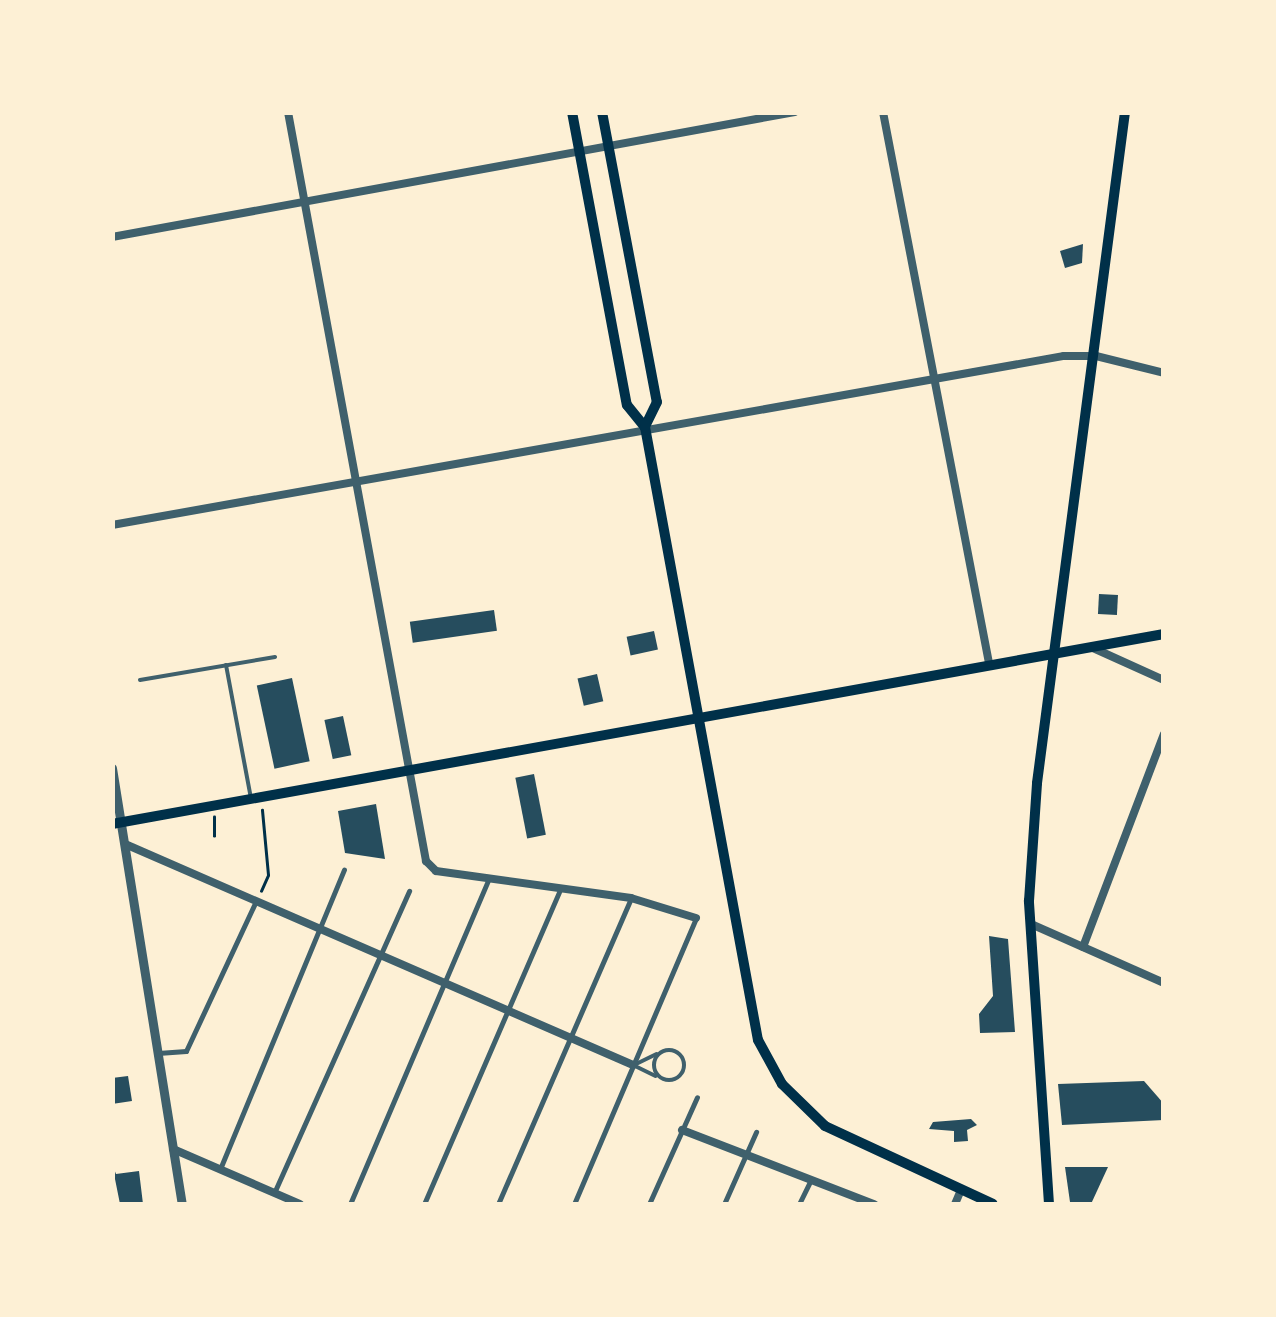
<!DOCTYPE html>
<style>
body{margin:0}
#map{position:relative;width:1276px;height:1317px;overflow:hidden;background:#fdf0d5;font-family:"Source Serif 4",serif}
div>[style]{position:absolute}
.building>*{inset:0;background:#264d5e;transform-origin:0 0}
.path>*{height:2.5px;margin:-1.25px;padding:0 1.25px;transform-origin:1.25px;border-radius:1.25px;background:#003049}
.service>*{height:4px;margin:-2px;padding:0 2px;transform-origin:2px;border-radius:2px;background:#3f606c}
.service>.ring{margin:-2px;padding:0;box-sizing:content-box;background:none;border:4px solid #3f606c;border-radius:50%}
.pedestrian>*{height:5px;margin:-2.5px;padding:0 2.5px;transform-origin:2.5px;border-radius:2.5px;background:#3f606c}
.minor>*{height:8px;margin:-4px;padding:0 4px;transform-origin:4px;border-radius:4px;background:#3f606c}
.tertiary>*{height:9px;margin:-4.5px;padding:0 4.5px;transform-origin:4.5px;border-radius:4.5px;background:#3f606c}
.secondary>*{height:10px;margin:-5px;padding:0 5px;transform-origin:5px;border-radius:5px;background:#003049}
span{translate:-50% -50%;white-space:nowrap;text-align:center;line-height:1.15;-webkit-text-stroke:10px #fdf0d5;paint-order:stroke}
.frame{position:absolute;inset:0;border:115px solid #fdf0d5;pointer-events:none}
</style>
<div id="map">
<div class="building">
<div style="clip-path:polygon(1083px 244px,1082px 263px,1065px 268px,1060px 251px)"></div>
<div style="left:1099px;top:594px;width:19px;height:20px;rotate:3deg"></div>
<div style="left:494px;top:610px;width:21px;height:85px;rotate:82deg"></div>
<div style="left:654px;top:631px;width:19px;height:28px;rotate:78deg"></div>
<div style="left:597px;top:674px;width:28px;height:20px;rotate:77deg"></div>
<div style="left:292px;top:678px;width:85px;height:36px;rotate:78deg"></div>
<div style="left:343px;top:716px;width:40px;height:19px;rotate:78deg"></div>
<div style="left:534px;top:774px;width:62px;height:19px;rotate:79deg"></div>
<div style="clip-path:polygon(376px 804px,385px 859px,345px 853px,338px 811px)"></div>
<div style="clip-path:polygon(989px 936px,1008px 939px,1015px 1032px,980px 1033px,979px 1014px,993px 996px)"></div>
<div style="clip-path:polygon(128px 1076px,132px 1101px,112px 1104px,112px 1078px)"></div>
<div style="clip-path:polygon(1144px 1081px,1164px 1104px,1164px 1120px,1062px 1125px,1058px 1084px)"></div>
<div style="clip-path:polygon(971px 1119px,977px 1125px,967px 1130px,968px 1141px,954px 1142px,954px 1131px,929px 1129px,933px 1122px)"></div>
<div style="clip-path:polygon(112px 1164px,116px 1174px,139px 1171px,143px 1204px,120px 1204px)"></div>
<div style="clip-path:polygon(1065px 1167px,1108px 1167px,1091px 1204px,1070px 1202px)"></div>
</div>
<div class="path">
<div style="left:214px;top:836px;width:19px;rotate:-90deg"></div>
<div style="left:261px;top:891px;width:17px;rotate:-66deg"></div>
<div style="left:268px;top:875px;width:65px;rotate:-95.3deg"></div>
</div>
<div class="service">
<div style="left:226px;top:665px;width:135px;rotate:79.4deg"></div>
<div style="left:140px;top:680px;width:137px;rotate:-9.7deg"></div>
<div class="ring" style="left:654px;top:1050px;width:26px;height:26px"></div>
<div style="left:633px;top:1065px;width:25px;rotate:26deg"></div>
<div style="left:634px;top:1065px;width:25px;rotate:-26deg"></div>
</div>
<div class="pedestrian">
<div style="left:158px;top:1053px;width:28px;rotate:-4deg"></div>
<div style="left:186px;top:1051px;width:166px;rotate:-65deg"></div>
<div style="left:220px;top:1169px;width:324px;rotate:-67.5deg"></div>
<div style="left:274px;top:1193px;width:331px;rotate:-65.9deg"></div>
<div style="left:350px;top:1204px;width:354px;rotate:-66.9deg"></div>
<div style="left:424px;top:1204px;width:342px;rotate:-66.6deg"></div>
<div style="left:498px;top:1204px;width:334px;rotate:-66.5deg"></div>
<div style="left:574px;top:1204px;width:311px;rotate:-66.9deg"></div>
<div style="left:649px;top:1204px;width:117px;rotate:-65.8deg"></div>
<div style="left:724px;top:1204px;width:79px;rotate:-66deg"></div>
<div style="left:799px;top:1204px;width:25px;rotate:-64deg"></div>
</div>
<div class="minor">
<div style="left:288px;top:112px;width:762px;rotate:79.56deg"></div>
<div style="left:426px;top:861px;width:14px;rotate:45deg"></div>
<div style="left:436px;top:871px;width:197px;rotate:7.9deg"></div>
<div style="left:631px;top:898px;width:68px;rotate:17.1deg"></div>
<div style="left:883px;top:112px;width:561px;rotate:79.11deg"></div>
<div style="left:112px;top:237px;width:694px;rotate:-10.37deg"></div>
<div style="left:112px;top:525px;width:967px;rotate:-10.07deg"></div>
<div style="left:1064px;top:356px;width:32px"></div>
<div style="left:1096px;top:356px;width:70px;rotate:14deg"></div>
<div style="left:1093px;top:648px;width:78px;rotate:24.3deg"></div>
<div style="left:125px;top:844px;width:554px;rotate:23.51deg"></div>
<div style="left:1031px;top:924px;width:145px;rotate:23.9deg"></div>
<div style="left:1083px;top:947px;width:228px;rotate:-69.2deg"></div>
<div style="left:682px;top:1130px;width:206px;rotate:21.1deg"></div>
<div style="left:173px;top:1149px;width:138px;rotate:23.4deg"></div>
<div style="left:955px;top:1204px;width:15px;rotate:-67deg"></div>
</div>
<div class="tertiary">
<div style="left:112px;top:768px;width:442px;rotate:80.9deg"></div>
</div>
<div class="secondary">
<div style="left:572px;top:112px;width:298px;rotate:79.4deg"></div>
<div style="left:627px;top:405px;width:28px;rotate:51deg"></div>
<div style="left:645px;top:427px;width:623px;rotate:79.56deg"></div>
<div style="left:758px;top:1040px;width:50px;rotate:61.4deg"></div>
<div style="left:782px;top:1084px;width:60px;rotate:44.3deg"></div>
<div style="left:825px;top:1126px;width:185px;rotate:24.9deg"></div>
<div style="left:602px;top:112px;width:295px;rotate:79.3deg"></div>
<div style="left:657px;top:402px;width:28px;rotate:116deg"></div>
<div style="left:112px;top:824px;width:1069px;rotate:-10.24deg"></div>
<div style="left:1049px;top:1204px;width:304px;rotate:-93.8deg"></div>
<div style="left:1029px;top:901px;width:118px;rotate:-86.1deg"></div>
<div style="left:1037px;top:783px;width:677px;rotate:-82.53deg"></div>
</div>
<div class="frame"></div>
</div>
